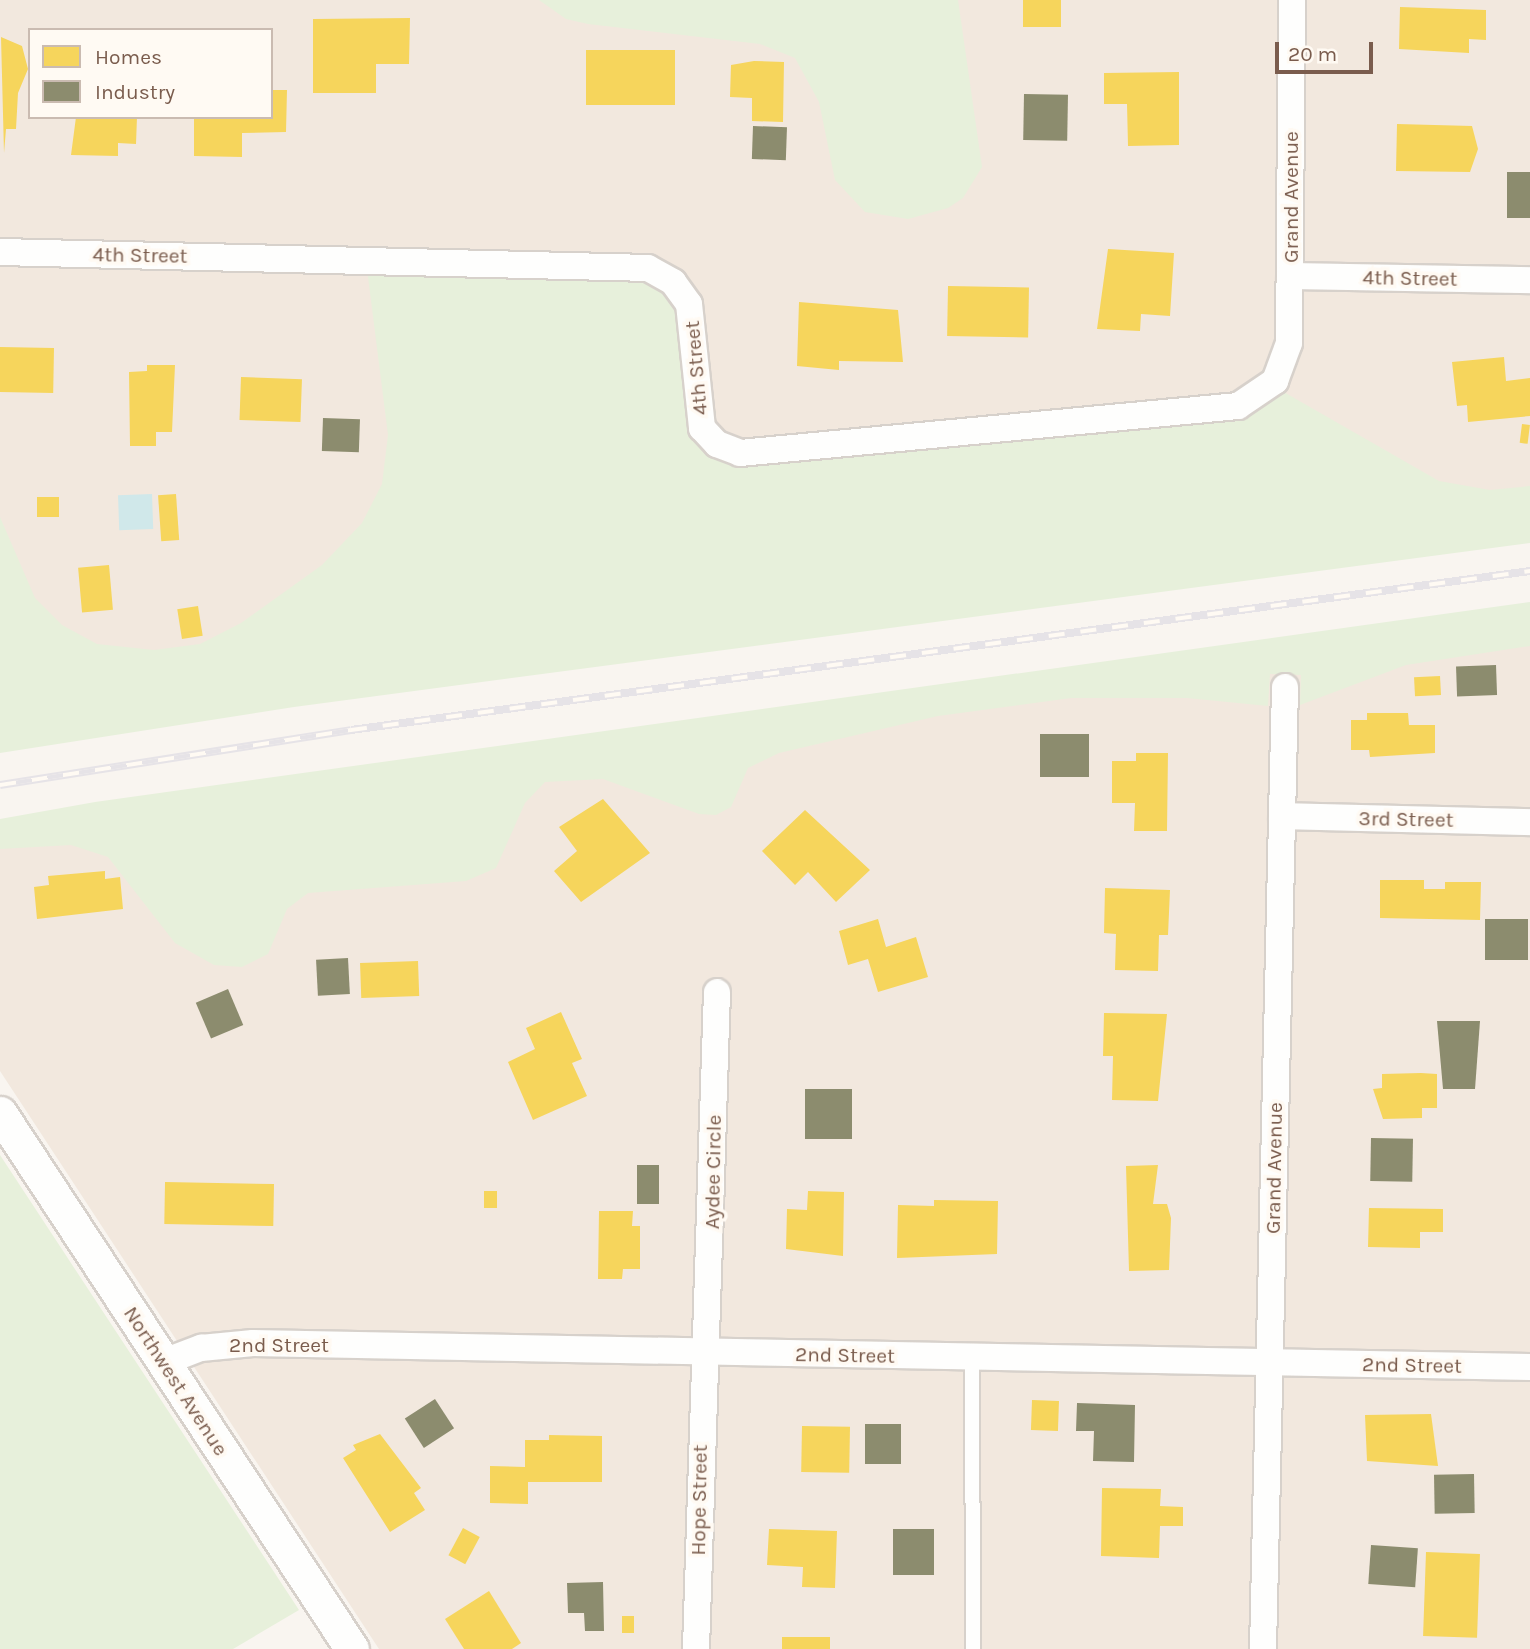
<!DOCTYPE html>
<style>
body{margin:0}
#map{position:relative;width:1530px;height:1649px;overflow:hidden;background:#f9f5f0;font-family:Karla,sans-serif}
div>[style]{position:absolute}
.residential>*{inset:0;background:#f2e8de}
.green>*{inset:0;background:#e7f0db}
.water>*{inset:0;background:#d0e8ea;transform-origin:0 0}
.homes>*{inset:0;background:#f6d55c;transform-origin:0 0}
.industry>*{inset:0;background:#8c8c6e;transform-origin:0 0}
.roads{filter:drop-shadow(2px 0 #d7d1cb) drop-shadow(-2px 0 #d7d1cb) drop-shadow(0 2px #d7d1cb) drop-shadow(0 -2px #d7d1cb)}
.service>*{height:14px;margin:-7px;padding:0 7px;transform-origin:7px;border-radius:7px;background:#fefefd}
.minor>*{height:26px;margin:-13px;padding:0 13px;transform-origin:13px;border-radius:13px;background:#fefefd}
.tertiary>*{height:33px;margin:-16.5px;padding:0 16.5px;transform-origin:16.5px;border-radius:16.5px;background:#fefefd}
.rail>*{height:8px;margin-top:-4px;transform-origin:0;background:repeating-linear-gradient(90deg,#fffaf3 0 16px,#e6e3e7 0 32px);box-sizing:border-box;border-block:2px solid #e6e3e7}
span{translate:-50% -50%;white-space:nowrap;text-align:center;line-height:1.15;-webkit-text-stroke:7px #fffaf3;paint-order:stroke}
.street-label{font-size:21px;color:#7a5c4d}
.legend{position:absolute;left:28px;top:28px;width:245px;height:91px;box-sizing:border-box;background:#fffaf3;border:2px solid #cabbb1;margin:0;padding:9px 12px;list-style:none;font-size:21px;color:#7a5c4d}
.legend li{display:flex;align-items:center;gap:14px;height:35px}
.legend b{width:35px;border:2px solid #cabbb1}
.scale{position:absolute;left:1275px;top:42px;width:98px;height:32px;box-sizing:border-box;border:4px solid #7a5c4d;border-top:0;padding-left:9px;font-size:21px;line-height:24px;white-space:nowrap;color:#7a5c4d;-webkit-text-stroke:5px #fffaf3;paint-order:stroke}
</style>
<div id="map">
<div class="residential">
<div style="clip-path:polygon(evenodd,0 0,1530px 0,1530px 530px,0 745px,0 0,30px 30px,271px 30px,271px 117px,30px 117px,30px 30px)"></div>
<div style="clip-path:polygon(1530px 610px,1530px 1649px,379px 1649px,0 1071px,0 826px)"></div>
</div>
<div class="green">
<div style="clip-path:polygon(539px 0,958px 0,982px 167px,963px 198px,948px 208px,908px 219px,865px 212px,835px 180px,819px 102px,795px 58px,760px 44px,588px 24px,566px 19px)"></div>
<div style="clip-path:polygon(367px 269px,612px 273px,659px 284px,676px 303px,683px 338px,688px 424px,711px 454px,1245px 415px,1282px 391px,1439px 481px,1490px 490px,1530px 486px,1530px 543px,294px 707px,0 753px,0 517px,35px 598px,62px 625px,97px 644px,154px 650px,200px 644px,241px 623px,322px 565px,362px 523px,382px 484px,388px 435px)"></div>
<div style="clip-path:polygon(1530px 602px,1530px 646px,1406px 665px,1300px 705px,1301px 675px,1270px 674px,1268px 706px,1187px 698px,1071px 698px,938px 716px,779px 753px,748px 768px,731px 807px,716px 815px,699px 814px,603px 779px,545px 782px,525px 803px,496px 868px,466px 881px,308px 893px,287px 909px,268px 954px,242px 967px,214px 965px,175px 943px,108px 857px,71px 845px,0 849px,0 819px,95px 802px)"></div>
<div style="clip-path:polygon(0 1155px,299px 1610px,233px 1649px,0 1649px)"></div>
</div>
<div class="water">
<div style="left:152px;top:494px;width:35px;height:34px;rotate:88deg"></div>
</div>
<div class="homes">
<div style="left:1023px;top:0;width:38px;height:27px"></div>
<div style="clip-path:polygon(1400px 7px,1486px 10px,1486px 40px,1469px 39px,1469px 53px,1399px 49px)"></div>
<div style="clip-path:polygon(410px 18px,409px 64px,376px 64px,376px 93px,313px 93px,313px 19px)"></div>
<div style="clip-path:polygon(1px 37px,22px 46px,28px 69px,18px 93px,16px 129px,6px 129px,4px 153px)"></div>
<div style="left:586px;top:50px;width:89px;height:55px"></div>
<div style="clip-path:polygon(754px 61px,784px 62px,783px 122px,752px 121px,752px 98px,730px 97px,731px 65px)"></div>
<div style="clip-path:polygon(1179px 72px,1179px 145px,1128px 146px,1127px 104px,1104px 104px,1104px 73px)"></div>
<div style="clip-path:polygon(271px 90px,287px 90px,286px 132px,242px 133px,242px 157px,194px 156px,194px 117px,271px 117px)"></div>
<div style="clip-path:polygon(76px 117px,137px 117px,136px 144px,118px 143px,118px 156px,71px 155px)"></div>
<div style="clip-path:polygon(1397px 124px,1472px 126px,1478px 149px,1470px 172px,1396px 171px)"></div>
<div style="clip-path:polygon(1108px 249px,1174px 253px,1170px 316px,1141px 314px,1140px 331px,1097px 329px)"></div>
<div style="left:948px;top:286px;width:81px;height:50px;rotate:1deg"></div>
<div style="clip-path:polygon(799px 302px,898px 310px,903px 362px,839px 361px,839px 370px,797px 366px)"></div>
<div style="left:0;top:347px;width:54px;height:45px;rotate:1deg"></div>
<div style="clip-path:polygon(1504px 357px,1506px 381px,1530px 378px,1530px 416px,1468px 422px,1467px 405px,1457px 406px,1452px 362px)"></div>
<div style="clip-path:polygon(147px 365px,175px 365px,172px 432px,156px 432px,156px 446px,130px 446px,129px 372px,147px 371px)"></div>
<div style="left:241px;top:377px;width:61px;height:43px;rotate:2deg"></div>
<div style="left:1522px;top:424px;width:8px;height:19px;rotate:7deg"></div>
<div style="left:176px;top:494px;width:46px;height:18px;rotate:86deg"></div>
<div style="left:37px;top:497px;width:22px;height:20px"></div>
<div style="left:109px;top:565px;width:45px;height:31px;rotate:85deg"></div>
<div style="left:198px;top:606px;width:30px;height:21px;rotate:81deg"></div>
<div style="left:1440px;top:676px;width:19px;height:26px;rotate:87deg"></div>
<div style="clip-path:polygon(1367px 713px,1408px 713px,1409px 725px,1435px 725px,1435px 753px,1370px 757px,1369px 750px,1351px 750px,1351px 720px,1367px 720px)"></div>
<div style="clip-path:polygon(1136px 753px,1168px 753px,1167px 831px,1134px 831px,1135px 803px,1112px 803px,1112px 761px,1136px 761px)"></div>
<div style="clip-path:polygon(603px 799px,650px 853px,581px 902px,554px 871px,577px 851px,559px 827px)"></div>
<div style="clip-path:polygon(805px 810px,870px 870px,836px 902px,808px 872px,795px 885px,762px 851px)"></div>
<div style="clip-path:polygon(105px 871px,105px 879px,120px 877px,123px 909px,37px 919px,34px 887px,49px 885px,48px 876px)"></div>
<div style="clip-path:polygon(1380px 880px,1424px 880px,1424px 889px,1445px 889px,1445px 882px,1481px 882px,1480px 920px,1380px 918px)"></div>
<div style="clip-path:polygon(1105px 888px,1170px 890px,1168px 935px,1159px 935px,1158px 971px,1115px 970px,1116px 934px,1104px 933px)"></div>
<div style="clip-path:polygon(878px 919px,886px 947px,916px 937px,928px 977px,878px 992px,868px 959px,848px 965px,839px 931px)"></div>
<div style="left:418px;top:961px;width:35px;height:58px;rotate:88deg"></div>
<div style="clip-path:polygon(561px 1012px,582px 1059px,572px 1063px,587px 1096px,533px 1120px,508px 1062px,535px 1049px,526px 1028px)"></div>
<div style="clip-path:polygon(1104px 1013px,1167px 1014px,1158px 1101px,1112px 1100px,1113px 1056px,1103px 1056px)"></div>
<div style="clip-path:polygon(1421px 1073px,1437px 1074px,1437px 1108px,1422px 1108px,1422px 1118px,1383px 1119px,1373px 1089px,1382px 1088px,1382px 1074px)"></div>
<div style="clip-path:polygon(1158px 1165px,1153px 1204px,1167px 1204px,1171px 1218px,1169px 1270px,1129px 1271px,1126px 1166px)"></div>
<div style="left:274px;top:1184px;width:42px;height:109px;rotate:91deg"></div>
<div style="left:484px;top:1191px;width:13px;height:17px"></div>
<div style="clip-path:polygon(808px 1191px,844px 1192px,843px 1256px,786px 1249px,787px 1209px,807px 1210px)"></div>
<div style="clip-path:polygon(934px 1200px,998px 1201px,997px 1254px,897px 1258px,898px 1205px,934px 1206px)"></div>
<div style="clip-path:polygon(1369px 1208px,1443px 1209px,1443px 1232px,1420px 1232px,1420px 1248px,1368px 1247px)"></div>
<div style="clip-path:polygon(599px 1211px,633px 1211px,632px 1226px,640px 1226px,640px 1269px,623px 1269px,622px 1279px,598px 1279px)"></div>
<div style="left:1032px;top:1400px;width:27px;height:30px;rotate:2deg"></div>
<div style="clip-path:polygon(1431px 1414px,1438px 1466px,1367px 1461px,1365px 1415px)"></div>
<div style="left:802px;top:1426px;width:48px;height:46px;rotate:1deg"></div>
<div style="clip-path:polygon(380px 1434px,421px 1488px,414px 1493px,425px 1510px,390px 1532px,343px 1458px,356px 1450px,353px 1445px)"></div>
<div style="clip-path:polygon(549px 1435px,602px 1436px,602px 1482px,528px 1482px,528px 1504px,490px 1503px,490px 1466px,525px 1467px,525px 1440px,549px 1440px)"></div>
<div style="clip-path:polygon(1102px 1488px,1161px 1489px,1160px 1506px,1183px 1507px,1183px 1526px,1160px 1526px,1159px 1558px,1101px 1556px)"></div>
<div style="left:463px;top:1528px;width:19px;height:31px;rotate:28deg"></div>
<div style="clip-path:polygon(769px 1529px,837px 1531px,835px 1588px,802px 1587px,803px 1567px,767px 1565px)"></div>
<div style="left:1426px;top:1552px;width:54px;height:84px;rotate:2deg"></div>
<div style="clip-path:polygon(489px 1591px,521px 1643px,512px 1649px,464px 1649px,445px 1619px)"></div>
<div style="left:634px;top:1616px;width:17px;height:12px;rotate:90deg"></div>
<div style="left:782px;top:1637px;width:48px;height:12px"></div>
</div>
<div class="industry">
<div style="left:1024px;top:94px;width:44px;height:46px;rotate:1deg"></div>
<div style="left:753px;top:126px;width:34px;height:33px;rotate:2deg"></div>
<div style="left:1530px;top:172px;width:46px;height:23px;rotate:90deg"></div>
<div style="left:323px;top:418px;width:37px;height:33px;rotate:2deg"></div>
<div style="left:1496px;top:665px;width:30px;height:40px;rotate:88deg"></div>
<div style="left:1040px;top:734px;width:49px;height:43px"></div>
<div style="left:1485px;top:919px;width:43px;height:41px"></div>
<div style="left:348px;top:958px;width:36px;height:32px;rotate:87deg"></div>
<div style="left:228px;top:989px;width:39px;height:35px;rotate:67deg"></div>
<div style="clip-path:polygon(1437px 1021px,1480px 1021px,1475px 1089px,1443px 1089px)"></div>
<div style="left:805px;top:1089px;width:47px;height:50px"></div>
<div style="left:1371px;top:1138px;width:42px;height:43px;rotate:1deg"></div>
<div style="left:637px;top:1165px;width:22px;height:39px"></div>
<div style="left:435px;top:1399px;width:35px;height:36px;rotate:57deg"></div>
<div style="clip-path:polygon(1077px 1403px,1135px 1405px,1134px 1462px,1093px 1461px,1094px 1431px,1076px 1431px)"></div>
<div style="left:865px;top:1424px;width:36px;height:40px"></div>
<div style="left:1474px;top:1474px;width:39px;height:40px;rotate:89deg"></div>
<div style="left:893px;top:1529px;width:41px;height:46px"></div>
<div style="left:1371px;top:1545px;width:47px;height:39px;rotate:4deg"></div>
<div style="clip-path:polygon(603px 1582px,604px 1631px,585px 1631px,584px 1613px,568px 1613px,567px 1583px)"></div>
</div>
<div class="roads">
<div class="service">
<div style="left:972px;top:1357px;width:292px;rotate:89.8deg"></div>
</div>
<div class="minor">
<div style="left:0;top:252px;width:648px;rotate:1.41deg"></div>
<div style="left:648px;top:268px;width:29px;rotate:29deg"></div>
<div style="left:673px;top:282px;width:27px;rotate:54deg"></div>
<div style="left:689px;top:304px;width:125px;rotate:84deg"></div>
<div style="left:702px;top:428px;width:22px;rotate:47deg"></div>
<div style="left:717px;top:444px;width:25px;rotate:21deg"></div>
<div style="left:740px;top:453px;width:500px;rotate:-5.39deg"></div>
<div style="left:1238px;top:406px;width:45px;rotate:-34deg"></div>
<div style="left:1275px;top:381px;width:40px;rotate:-69.8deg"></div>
<div style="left:1289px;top:343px;width:343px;rotate:-89.5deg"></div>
<div style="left:1290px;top:276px;width:240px;rotate:1deg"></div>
<div style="left:1282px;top:816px;width:248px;rotate:1.4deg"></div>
<div style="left:164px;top:1362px;width:40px;rotate:-21deg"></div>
<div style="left:201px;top:1348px;width:52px;rotate:-5.5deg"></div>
<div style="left:253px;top:1343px;width:1277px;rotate:1.08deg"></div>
<div style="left:696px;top:1649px;width:657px;rotate:-88.17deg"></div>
<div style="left:1263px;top:1649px;width:962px;rotate:-88.69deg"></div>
</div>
<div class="tertiary">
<div style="left:0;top:1113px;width:641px;rotate:56.71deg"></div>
</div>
</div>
<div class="rail">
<div style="left:0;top:785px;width:355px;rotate:-8.9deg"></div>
<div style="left:351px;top:730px;width:1190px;rotate:-7.68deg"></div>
</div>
<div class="street-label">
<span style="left:1291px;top:197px;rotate:-90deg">Grand Avenue</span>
<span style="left:140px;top:255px;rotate:1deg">4th Street</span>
<span style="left:1410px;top:278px;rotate:1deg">4th Street</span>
<span style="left:696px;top:368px;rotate:-95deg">4th Street</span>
<span style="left:1406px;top:819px;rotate:1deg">3rd Street</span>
<span style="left:1274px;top:1168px;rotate:-89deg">Grand Avenue</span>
<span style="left:713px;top:1172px;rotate:-89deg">Aydee Circle</span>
<span style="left:279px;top:1345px">2nd Street</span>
<span style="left:845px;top:1355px;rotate:1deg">2nd Street</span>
<span style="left:1412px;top:1365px;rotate:1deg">2nd Street</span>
<span style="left:176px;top:1381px;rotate:57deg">Northwest Avenue</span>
<span style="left:699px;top:1500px;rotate:-89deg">Hope Street</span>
</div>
<ul class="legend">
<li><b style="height:19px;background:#f6d55c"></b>Homes</li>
<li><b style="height:19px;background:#8c8c6e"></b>Industry</li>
</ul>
<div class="scale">20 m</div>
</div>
